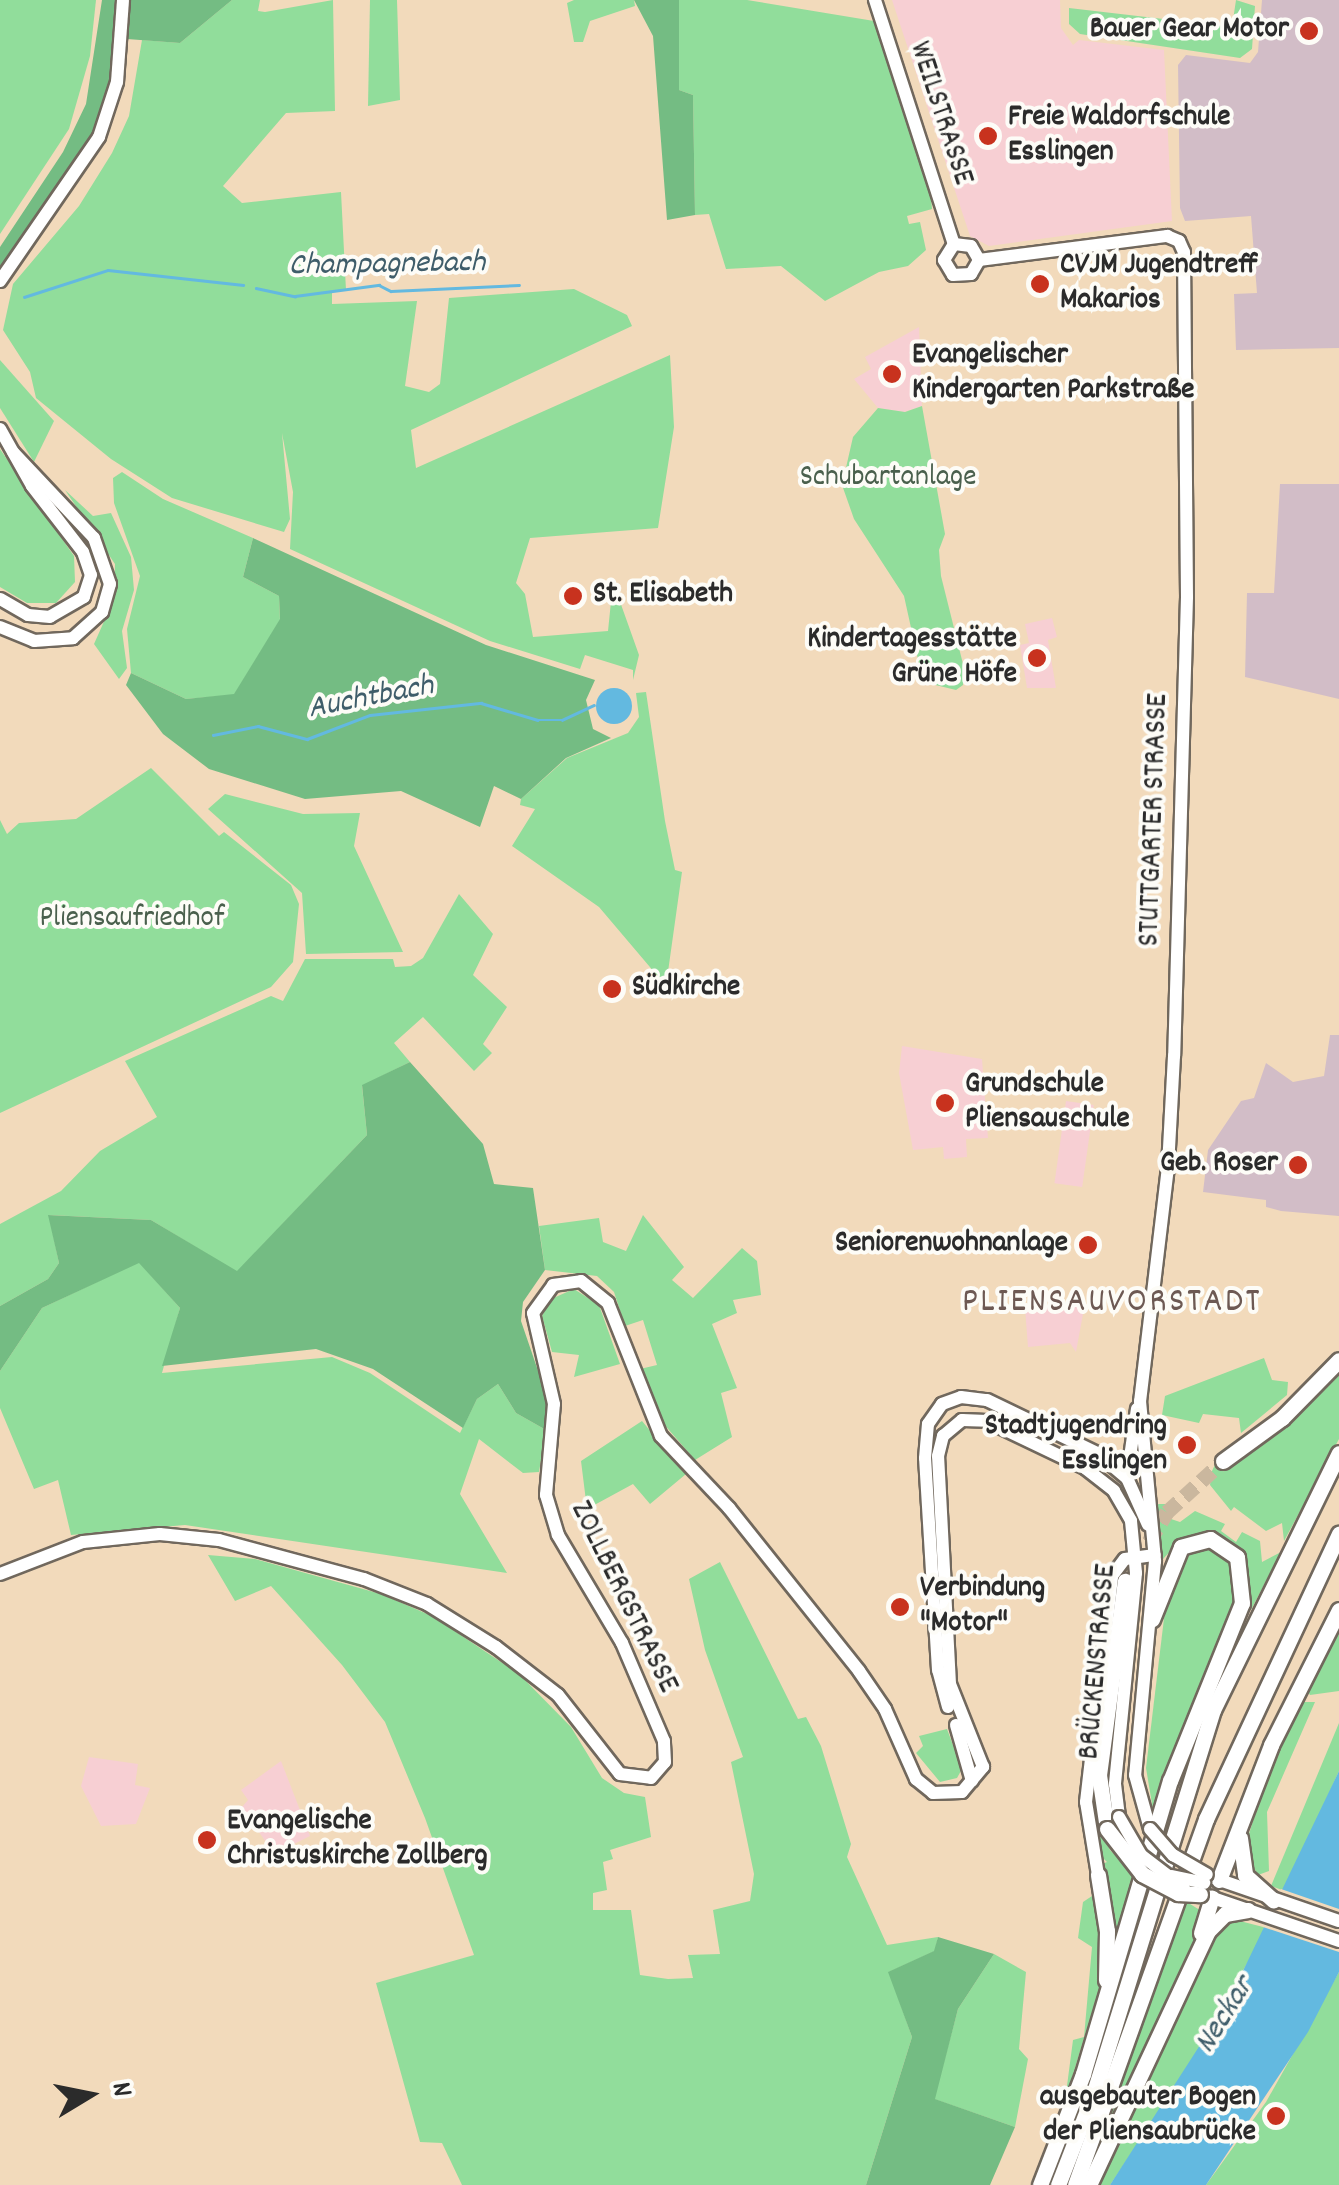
<!DOCTYPE html>
<meta charset="utf-8">
<style>
body{margin:0}
#map{position:relative;width:1339px;height:2185px;overflow:hidden;background:#f2dabb;font-family:Dekko,sans-serif}
div>[style]{position:absolute}
.built>*{inset:0;background:#f7cfd3;transform-origin:0 0}
.industrial>*{inset:0;background:#d2bdc7}
.green>*{inset:0;background:#91dd9b}
.forest>*{inset:0;background:#74bc83}
.water>*{inset:0;background:#63b9e0}
.round{border-radius:50%}
.pier>*{inset:0;background:#f2dabb}
.stream>*{height:2.5px;margin:-1.25px;padding:0 1.25px;transform-origin:1.25px;border-radius:1.25px;background:#63b9e0}
.highway-tunnel>*{height:15px;margin-top:-7.5px;transform-origin:0;background:repeating-linear-gradient(90deg,#cab79e 0 15px,transparent 0 23px)}
.roads{filter:drop-shadow(2px 0 #71685d) drop-shadow(-2px 0 #71685d) drop-shadow(0 2px #71685d) drop-shadow(0 -2px #71685d)}
.secondary>*{height:12px;margin:-6px;padding:0 6px;transform-origin:6px;border-radius:6px;background:#fff}
.highway>*{height:15px;margin:-7.5px;padding:0 7.5px;transform-origin:7.5px;border-radius:7.5px;background:#fff}
.bridges{filter:drop-shadow(2px 0 #71685d) drop-shadow(-2px 0 #71685d) drop-shadow(0 2px #71685d) drop-shadow(0 -2px #71685d)}
.secondary-bridge>*{height:12px;margin:-6px;padding:0 6px;transform-origin:6px;border-radius:6px;background:#fff}
.highway-bridge>*{height:15px;margin:-7.5px;padding:0 7.5px;transform-origin:7.5px;border-radius:7.5px;background:#fff}
.dots>*{width:28px;height:28px;translate:-50% -50%;box-sizing:border-box;border:5px solid #fdfcf7;border-radius:50%}
span{translate:-50% -50%;white-space:nowrap;text-align:center;line-height:1.15;-webkit-text-stroke:8px #fdfcf7;paint-order:stroke}
.poi-label{font-size:30px;color:#2b2b2b;font-weight:700}
.right{translate:-100% -50%;text-align:right}
.left{translate:0 -50%;text-align:left}
.street-label{font-size:30px;color:#2b2b2b}
.park-label{font-size:30px;color:#4a604d}
.water-label{font-size:32px;color:#3f5d6a;font-style:italic}
.quarter-label{font-size:35px;color:#6d5953;letter-spacing:2.5px}
.north{position:absolute;left:40px;top:2045px;width:100px;height:100px;-webkit-text-stroke:8px #fdfcf7;paint-order:stroke;rotate:80deg;font-size:28px;font-weight:700;line-height:40px;text-align:center;color:#2b2b2b}
.north::after{content:'';display:block;margin:auto;width:35px;height:45px;background:#2b2b2b;clip-path:polygon(50% 0,100% 100%,50% 72%,0 100%)}
</style>
<div id="map">
<div class="built">
<div style="clip-path:polygon(892px 0,1060px 0,1061px 28px,1073px 45px,1079px 40px,1164px 50px,1172px 221px,989px 246px,970px 236px)"></div>
<div style="clip-path:polygon(919px 327px,922px 406px,904px 412px,878px 408px,854px 379px,871px 369px,865px 357px)"></div>
<div style="clip-path:polygon(1052px 618px,1057px 637px,1048px 640px,1056px 688px,1027px 688px,1020px 645px,1029px 643px,1025px 624px)"></div>
<div style="clip-path:polygon(902px 1046px,982px 1059px,988px 1138px,966px 1139px,967px 1157px,944px 1159px,943px 1147px,913px 1150px,899px 1073px)"></div>
<div style="left:1066px;top:1101px;width:28px;height:83px;rotate:8deg"></div>
<div style="clip-path:polygon(1085px 1303px,1076px 1352px,1070px 1343px,1028px 1347px,1025px 1308px)"></div>
<div style="clip-path:polygon(89px 1757px,138px 1764px,135px 1785px,150px 1788px,136px 1824px,101px 1826px,81px 1786px)"></div>
<div style="clip-path:polygon(281px 1761px,310px 1836px,274px 1854px,242px 1807px,248px 1800px,241px 1790px)"></div>
</div>
<div class="industrial">
<div style="clip-path:polygon(1262px 0,1339px 0,1339px 348px,1236px 350px,1234px 294px,1257px 293px,1251px 216px,1185px 221px,1180px 208px,1178px 65px,1186px 55px,1250px 63px,1258px 52px)"></div>
<div style="clip-path:polygon(1280px 484px,1339px 484px,1339px 699px,1245px 677px,1247px 593px,1274px 593px)"></div>
<div style="clip-path:polygon(1330px 1035px,1339px 1035px,1339px 1216px,1281px 1211px,1266px 1207px,1266px 1200px,1203px 1192px,1208px 1150px,1241px 1101px,1254px 1098px,1266px 1063px,1293px 1082px,1324px 1076px)"></div>
</div>
<div class="green">
<div style="clip-path:polygon(0 0,96px 0,90px 56px,69px 129px,0 234px)"></div>
<div style="clip-path:polygon(232px 0,260px 0,258px 11px,265px 12px,333px 0,335px 111px,286px 113px,223px 186px,242px 203px,341px 192px,346px 290px,332px 291px,332px 304px,417px 301px,405px 386px,429px 392px,440px 384px,449px 298px,574px 289px,627px 315px,632px 326px,411px 430px,416px 468px,670px 355px,674px 427px,658px 528px,530px 538px,516px 583px,525px 594px,533px 637px,608px 631px,613px 582px,639px 655px,633px 680px,633px 670px,585px 655px,580px 669px,490px 641px,290px 549px,293px 492px,282px 433px,290px 519px,284px 532px,172px 498px,111px 459px,36px 398px,30px 372px,3px 330px,13px 284px,79px 206px,112px 153px,129px 116px,142px 40px,180px 43px)"></div>
<div style="clip-path:polygon(370px 0,397px 0,400px 100px,368px 106px)"></div>
<div style="clip-path:polygon(574px 0,634px 0,635px 6px,590px 21px,583px 42px,574px 42px,567px 3px)"></div>
<div style="clip-path:polygon(679px 0,747px 0,874px 21px,931px 197px,932px 209px,907px 216px,909px 224px,920px 222px,926px 250px,908px 266px,879px 272px,825px 301px,781px 266px,726px 269px,709px 214px,695px 215px,693px 95px,679px 90px)"></div>
<div style="clip-path:polygon(1236px 0,1255px 6px,1252px 49px,1240px 58px,1080px 34px,1069px 24px,1069px 8px,1232px 27px)"></div>
<div style="clip-path:polygon(0 360px,54px 421px,34px 462px,0 408px)"></div>
<div style="clip-path:polygon(922px 406px,945px 534px,939px 550px,941px 576px,964px 668px,963px 685px,956px 690px,923px 682px,904px 596px,854px 519px,842px 485px,853px 437px,878px 408px,905px 412px)"></div>
<div style="clip-path:polygon(0 449px,74px 556px,75px 582px,56px 603px,27px 603px,0 587px)"></div>
<div style="clip-path:polygon(122px 472px,163px 499px,253px 538px,243px 577px,279px 596px,280px 620px,234px 695px,186px 699px,131px 673px,127px 629px,140px 576px,114px 503px,113px 478px)"></div>
<div style="clip-path:polygon(65px 490px,93px 516px,111px 513px,131px 557px,134px 590px,122px 631px,127px 668px,119px 679px,94px 644px,114px 599px,115px 564px)"></div>
<div style="clip-path:polygon(646px 692px,665px 821px,675px 870px,682px 872px,666px 986px,599px 907px,512px 846px,535px 809px,520px 805px,521px 799px,567px 758px,628px 733px,639px 717px,636px 693px)"></div>
<div style="clip-path:polygon(151px 768px,219px 836px,224px 832px,291px 885px,299px 904px,293px 962px,271px 987px,0 1113px,0 820px,7px 834px,19px 823px,76px 819px)"></div>
<div style="clip-path:polygon(225px 794px,303px 814px,360px 813px,354px 846px,403px 952px,306px 954px,302px 893px,208px 809px)"></div>
<div style="clip-path:polygon(459px 894px,493px 934px,473px 975px,507px 1007px,483px 1044px,492px 1053px,474px 1071px,423px 1017px,394px 1043px,410px 1062px,362px 1086px,367px 1135px,237px 1272px,151px 1220px,49px 1215px,59px 1263px,48px 1279px,0 1306px,0 1224px,61px 1191px,100px 1151px,157px 1117px,125px 1061px,271px 996px,283px 1001px,305px 959px,393px 959px,395px 967px,411px 966px,423px 958px)"></div>
<div style="clip-path:polygon(643px 1215px,684px 1267px,672px 1280px,693px 1298px,742px 1248px,757px 1261px,761px 1295px,733px 1300px,737px 1313px,712px 1324px,737px 1388px,721px 1393px,732px 1437px,695px 1460px,662px 1422px,640px 1369px,657px 1365px,643px 1320px,625px 1326px,614px 1292px,597px 1276px,545px 1270px,539px 1226px,599px 1218px,603px 1242px,626px 1251px)"></div>
<div style="clip-path:polygon(139px 1262px,180px 1308px,162px 1373px,332px 1357px,370px 1373px,460px 1433px,477px 1399px,498px 1384px,516px 1413px,546px 1430px,539px 1472px,523px 1473px,479px 1439px,460px 1494px,507px 1573px,185px 1525px,71px 1535px,58px 1480px,34px 1489px,0 1408px,0 1371px,42px 1308px)"></div>
<div style="clip-path:polygon(574px 1289px,599px 1305px,620px 1364px,574px 1377px,579px 1355px,552px 1352px,542px 1316px,551px 1299px)"></div>
<div style="clip-path:polygon(1264px 1358px,1272px 1380px,1288px 1382px,1287px 1395px,1241px 1433px,1239px 1418px,1203px 1414px,1199px 1423px,1162px 1415px,1165px 1396px)"></div>
<div style="clip-path:polygon(1339px 1372px,1339px 1439px,1284px 1541px,1282px 1523px,1266px 1531px,1234px 1507px,1231px 1511px,1210px 1485px,1212px 1471px,1219px 1456px,1228px 1467px,1277px 1432px)"></div>
<div style="clip-path:polygon(642px 1421px,686px 1474px,650px 1504px,633px 1484px,587px 1509px,581px 1461px)"></div>
<div style="clip-path:polygon(1155px 1504px,1170px 1504px,1171px 1519px,1180px 1522px,1195px 1511px,1225px 1524px,1221px 1531px,1236px 1542px,1242px 1532px,1260px 1541px,1262px 1562px,1281px 1552px,1251px 1610px,1245px 1608px,1247px 1567px,1229px 1542px,1178px 1543px,1162px 1560px)"></div>
<div style="clip-path:polygon(1205px 1544px,1229px 1555px,1240px 1592px,1154px 1816px,1146px 1768px,1169px 1577px,1181px 1553px)"></div>
<div style="clip-path:polygon(208px 1555px,255px 1559px,381px 1594px,432px 1616px,519px 1674px,571px 1727px,602px 1778px,624px 1793px,645px 1797px,651px 1837px,610px 1850px,613px 1859px,603px 1862px,607px 1890px,593px 1893px,593px 1910px,631px 1910px,640px 1975px,668px 1979px,693px 1978px,688px 1955px,720px 1954px,713px 1910px,750px 1901px,754px 1874px,731px 1762px,743px 1757px,705px 1650px,689px 1579px,720px 1562px,798px 1719px,806px 1717px,821px 1746px,851px 1844px,847px 1857px,887px 1945px,938px 1937px,935px 1951px,889px 1972px,912px 2037px,866px 2185px,462px 2185px,442px 2143px,420px 2142px,376px 1983px,474px 1955px,425px 1818px,385px 1722px,342px 1665px,271px 1586px,235px 1601px)"></div>
<div style="clip-path:polygon(1339px 1620px,1339px 1691px,1310px 1695px,1305px 1687px)"></div>
<div style="clip-path:polygon(1299px 1702px,1315px 1702px,1267px 1812px,1269px 1871px,1258px 1875px,1247px 1856px,1248px 1837px,1273px 1757px)"></div>
<div style="clip-path:polygon(1339px 1723px,1339px 1771px,1285px 1891px,1271px 1886px)"></div>
<div style="clip-path:polygon(947px 1729px,962px 1769px,957px 1778px,940px 1782px,916px 1753px,923px 1746px,919px 1736px)"></div>
<div style="clip-path:polygon(1093px 1814px,1110px 1850px,1136px 1877px,1114px 1954px,1102px 1864px,1107px 1862px,1097px 1852px)"></div>
<div style="clip-path:polygon(1092px 1896px,1098px 1900px,1102px 1979px,1065px 2101px,1073px 2040px,1084px 2037px,1092px 1947px,1078px 1938px,1083px 1902px)"></div>
<div style="clip-path:polygon(1182px 1899px,1203px 1912px,1191px 1950px,1104px 2136px)"></div>
<div style="clip-path:polygon(1236px 1920px,1267px 1928px,1183px 2077px,1110px 2185px,1099px 2185px,1220px 1930px)"></div>
<div style="clip-path:polygon(994px 1954px,1026px 1972px,1019px 2049px,1028px 2059px,1015px 2127px,934px 2099px,958px 2009px)"></div>
<div style="clip-path:polygon(1339px 1972px,1339px 2185px,1206px 2185px,1266px 2102px)"></div>
</div>
<div class="forest">
<div style="clip-path:polygon(102px 0,118px 0,113px 74px,100px 122px,0 270px,0 247px,63px 152px,86px 104px)"></div>
<div style="clip-path:polygon(129px 0,232px 0,180px 43px,127px 39px)"></div>
<div style="clip-path:polygon(634px 0,679px 0,679px 90px,693px 95px,695px 215px,667px 220px,653px 36px)"></div>
<div style="clip-path:polygon(253px 538px,486px 645px,595px 680px,586px 700px,593px 729px,611px 738px,566px 758px,521px 799px,494px 786px,480px 827px,401px 791px,305px 799px,209px 769px,163px 734px,126px 685px,131px 673px,186px 699px,234px 694px,280px 619px,279px 596px,243px 577px)"></div>
<div style="clip-path:polygon(410px 1062px,483px 1144px,494px 1184px,533px 1188px,545px 1270px,523px 1302px,521px 1321px,547px 1397px,546px 1430px,516px 1413px,498px 1384px,477px 1399px,463px 1428px,373px 1369px,316px 1349px,162px 1366px,180px 1308px,139px 1263px,42px 1308px,0 1371px,0 1306px,48px 1279px,59px 1263px,48px 1215px,151px 1220px,237px 1271px,367px 1135px,362px 1085px)"></div>
<div style="clip-path:polygon(938px 1937px,994px 1954px,958px 2009px,935px 2099px,1015px 2127px,990px 2185px,866px 2185px,912px 2037px,888px 1972px,934px 1951px)"></div>
</div>
<div class="water">
<div class="round" style="left:596px;top:688px;width:36px;height:36px"></div>
<div style="clip-path:polygon(1339px 1771px,1339px 1972px,1308px 2032px,1206px 2185px,1110px 2185px,1229px 2000px)"></div>
</div>
<div class="pier">
<div style="clip-path:polygon(1281px 1889px,1339px 1909px,1339px 1952px,1263px 1927px)"></div>
</div>
<div class="stream">
<div style="left:256px;top:288px;width:40px;rotate:12deg"></div>
<div style="left:295px;top:296px;width:85px;rotate:-7.5deg"></div>
<div style="left:379px;top:285px;width:13px;rotate:27deg"></div>
<div style="left:391px;top:291px;width:128px;rotate:-2.7deg"></div>
<div style="left:24px;top:297px;width:88px;rotate:-17.8deg"></div>
<div style="left:108px;top:270px;width:136px;rotate:6.3deg"></div>
<div style="left:213px;top:735px;width:46px;rotate:-11.3deg"></div>
<div style="left:258px;top:726px;width:51px;rotate:14.9deg"></div>
<div style="left:307px;top:739px;width:67px;rotate:-20.9deg"></div>
<div style="left:370px;top:715px;width:112px;rotate:-6.2deg"></div>
<div style="left:481px;top:703px;width:59px;rotate:16.6deg"></div>
<div style="left:538px;top:720px;width:24px"></div>
<div style="left:562px;top:720px;width:35px;rotate:-25deg"></div>
</div>
<div class="highway-tunnel">
<div style="left:1125px;top:1581px;width:81px;rotate:-58.7deg"></div>
<div style="left:1167px;top:1512px;width:76px;rotate:-42.3deg"></div>
</div>
<div class="roads">
<div class="secondary">
<div style="left:875px;top:0;width:256px;rotate:72.1deg"></div>
<div style="left:954px;top:244px;width:19px;rotate:122deg"></div>
<div style="left:944px;top:260px;width:17px;rotate:59deg"></div>
<div style="left:953px;top:275px;width:18px;rotate:-3deg"></div>
<div style="left:971px;top:274px;width:16px;rotate:-60deg"></div>
<div style="left:954px;top:244px;width:17px;rotate:7deg"></div>
<div style="left:971px;top:246px;width:16px;rotate:60deg"></div>
<div style="left:979px;top:260px;width:190px;rotate:-7.3deg"></div>
<div style="left:1167px;top:236px;width:13px;rotate:23deg"></div>
<div style="left:1179px;top:241px;width:12px;rotate:66deg"></div>
<div style="left:1184px;top:252px;width:345px;rotate:89.5deg"></div>
<div style="left:1187px;top:597px;width:459px;rotate:91.6deg"></div>
<div style="left:1174px;top:1056px;width:111px;rotate:93.1deg"></div>
<div style="left:1168px;top:1167px;width:236px;rotate:96.8deg"></div>
<div style="left:1140px;top:1401px;width:161px;rotate:84.6deg"></div>
<div style="left:1155px;top:1561px;width:215px;rotate:95.3deg"></div>
<div style="left:1135px;top:1775px;width:56px;rotate:74.5deg"></div>
<div style="left:0;top:281px;width:175px;rotate:-55.5deg"></div>
<div style="left:99px;top:137px;width:58px;rotate:-71.9deg"></div>
<div style="left:117px;top:82px;width:82px;rotate:-85.8deg"></div>
<div style="left:0;top:429px;width:65px;rotate:60.7deg"></div>
<div style="left:32px;top:486px;width:83px;rotate:52.3deg"></div>
<div style="left:83px;top:552px;width:24px;rotate:71deg"></div>
<div style="left:91px;top:575px;width:23px;rotate:108deg"></div>
<div style="left:84px;top:597px;width:39px;rotate:150deg"></div>
<div style="left:50px;top:617px;width:22px;rotate:-175deg"></div>
<div style="left:28px;top:615px;width:32px;rotate:-150deg"></div>
<div style="left:0;top:627px;width:37px;rotate:22deg"></div>
<div style="left:34px;top:641px;width:39px;rotate:-4deg"></div>
<div style="left:73px;top:638px;width:39px;rotate:-42deg"></div>
<div style="left:102px;top:612px;width:29px;rotate:-74deg"></div>
<div style="left:110px;top:584px;width:49px;rotate:-109.2deg"></div>
<div style="left:94px;top:538px;width:118px;rotate:-133.3deg"></div>
<div style="left:1127px;top:1478px;width:70px;rotate:-81.8deg"></div>
<div style="left:0;top:1574px;width:89px;rotate:-21.1deg"></div>
<div style="left:83px;top:1542px;width:77px;rotate:-5.9deg"></div>
<div style="left:160px;top:1534px;width:59px;rotate:5.8deg"></div>
<div style="left:219px;top:1540px;width:150px;rotate:15.1deg"></div>
<div style="left:364px;top:1579px;width:68px;rotate:21.6deg"></div>
<div style="left:427px;top:1604px;width:81px;rotate:31.9deg"></div>
<div style="left:496px;top:1647px;width:78px;rotate:37.7deg"></div>
<div style="left:558px;top:1695px;width:100px;rotate:51.9deg"></div>
<div style="left:620px;top:1774px;width:31px;rotate:7deg"></div>
<div style="left:651px;top:1778px;width:21px;rotate:-49deg"></div>
<div style="left:665px;top:1762px;width:21px;rotate:-93deg"></div>
<div style="left:664px;top:1741px;width:107px;rotate:-113.2deg"></div>
<div style="left:622px;top:1643px;width:126px;rotate:-120.7deg"></div>
<div style="left:558px;top:1535px;width:42px;rotate:-106.7deg"></div>
<div style="left:546px;top:1495px;width:91px;rotate:-85deg"></div>
<div style="left:554px;top:1404px;width:93px;rotate:-103deg"></div>
<div style="left:533px;top:1313px;width:34px;rotate:-54deg"></div>
<div style="left:553px;top:1285px;width:28px;rotate:-8deg"></div>
<div style="left:581px;top:1281px;width:35px;rotate:39deg"></div>
<div style="left:608px;top:1303px;width:143px;rotate:68.3deg"></div>
<div style="left:661px;top:1436px;width:99px;rotate:46.6deg"></div>
<div style="left:729px;top:1508px;width:208px;rotate:51.4deg"></div>
<div style="left:859px;top:1671px;width:46px;rotate:55.6deg"></div>
<div style="left:885px;top:1709px;width:77px;rotate:66.1deg"></div>
<div style="left:916px;top:1779px;width:22px;rotate:39deg"></div>
<div style="left:933px;top:1793px;width:29px;rotate:-2deg"></div>
<div style="left:962px;top:1792px;width:33px;rotate:-50deg"></div>
<div style="left:983px;top:1767px;width:89px;rotate:-111.7deg"></div>
<div style="left:950px;top:1684px;width:228px;rotate:-93deg"></div>
<div style="left:938px;top:1456px;width:21px;rotate:-76deg"></div>
<div style="left:943px;top:1436px;width:25px;rotate:-40deg"></div>
<div style="left:962px;top:1420px;width:25px;rotate:2deg"></div>
<div style="left:987px;top:1421px;width:109px;rotate:25.6deg"></div>
<div style="left:1085px;top:1468px;width:37px;rotate:38deg"></div>
<div style="left:1114px;top:1491px;width:34px;rotate:60deg"></div>
<div style="left:1131px;top:1521px;width:52px;rotate:84.5deg"></div>
<div style="left:1136px;top:1573px;width:212px;rotate:95.7deg"></div>
<div style="left:1115px;top:1784px;width:33px;rotate:83deg"></div>
<div style="left:948px;top:1707px;width:38px;rotate:-105deg"></div>
<div style="left:938px;top:1670px;width:212px;rotate:-93.5deg"></div>
<div style="left:925px;top:1458px;width:34px;rotate:-85deg"></div>
<div style="left:928px;top:1424px;width:24px;rotate:-55deg"></div>
<div style="left:942px;top:1404px;width:20px;rotate:-20deg"></div>
<div style="left:961px;top:1397px;width:26px;rotate:7deg"></div>
<div style="left:987px;top:1400px;width:122px;rotate:25.7deg"></div>
<div style="left:1097px;top:1453px;width:39px;rotate:40deg"></div>
<div style="left:1127px;top:1478px;width:51px;rotate:65.9deg"></div>
<div style="left:956px;top:1725px;width:58px;rotate:74.1deg"></div>
<div style="left:1098px;top:1875px;width:74px;rotate:-99.3deg"></div>
<div style="left:1086px;top:1802px;width:227px;rotate:-83.4deg"></div>
<div style="left:1112px;top:1576px;width:21px;rotate:-53deg"></div>
<div style="left:1125px;top:1559px;width:30px;rotate:-8deg"></div>
<div style="left:1214px;top:1878px;width:132px;rotate:19deg"></div>
<div style="left:1204px;top:1895px;width:143px;rotate:18.8deg"></div>
</div>
<div class="highway">
<div style="left:1223px;top:1461px;width:73px;rotate:-36.1deg"></div>
<div style="left:1282px;top:1418px;width:81px;rotate:-45.5deg"></div>
<div style="left:1107px;top:1829px;width:55px;rotate:-98.4deg"></div>
<div style="left:1099px;top:1775px;width:196px;rotate:-82.4deg"></div>
<div style="left:1240px;top:1838px;width:37px;rotate:82deg"></div>
<div style="left:1245px;top:1875px;width:38px;rotate:42deg"></div>
<div style="left:1098px;top:1875px;width:57px;rotate:80.9deg"></div>
<div style="left:1107px;top:1931px;width:49px;rotate:91.2deg"></div>
<div style="left:1219px;top:1880px;width:145px;rotate:-68.9deg"></div>
<div style="left:1271px;top:1745px;width:151px;rotate:-63.3deg"></div>
<div style="left:1201px;top:1933px;width:37px;rotate:-73deg"></div>
<div style="left:1040px;top:2185px;width:119px;rotate:-68.8deg"></div>
<div style="left:1083px;top:2074px;width:306px;rotate:-73.5deg"></div>
<div style="left:1170px;top:1781px;width:192px;rotate:-68deg"></div>
<div style="left:1242px;top:1603px;width:46px;rotate:-96.2deg"></div>
<div style="left:1237px;top:1557px;width:32px;rotate:-146deg"></div>
<div style="left:1210px;top:1539px;width:30px;rotate:165deg"></div>
<div style="left:1181px;top:1547px;width:78px;rotate:111.9deg"></div>
<div style="left:1058px;top:2185px;width:100px;rotate:-68.8deg"></div>
<div style="left:1094px;top:2092px;width:400px;rotate:-72.7deg"></div>
<div style="left:1213px;top:1710px;width:286px;rotate:-63.9deg"></div>
<div style="left:1075px;top:2185px;width:389px;rotate:-70.3deg"></div>
<div style="left:1206px;top:1819px;width:315px;rotate:-65deg"></div>
<div style="left:1089px;top:2185px;width:280px;rotate:-64.9deg"></div>
<div style="left:1208px;top:1931px;width:24px;rotate:-45deg"></div>
<div style="left:1225px;top:1914px;width:23px;rotate:-10deg"></div>
</div>
</div>
<div class="bridges">
<div class="secondary-bridge">
<div style="left:1119px;top:1817px;width:44px;rotate:59.9deg"></div>
<div style="left:1141px;top:1855px;width:54px;rotate:37.5deg"></div>
<div style="left:1150px;top:1829px;width:35px;rotate:49deg"></div>
<div style="left:1173px;top:1855px;width:39px;rotate:30deg"></div>
<div style="left:1172px;top:1876px;width:33px;rotate:12deg"></div>
</div>
<div class="highway-bridge">
<div style="left:1107px;top:1829px;width:57px;rotate:52.1deg"></div>
<div style="left:1142px;top:1874px;width:41px;rotate:27.8deg"></div>
<div style="left:1178px;top:1893px;width:22px;rotate:3deg"></div>
</div>
</div>
<div class="dots">
<div style="left:1309px;top:31px;background:#c8321e"></div>
<div style="left:988px;top:136px;background:#c8321e"></div>
<div style="left:1040px;top:284px;background:#c8321e"></div>
<div style="left:892px;top:374px;background:#c8321e"></div>
<div style="left:573px;top:596px;background:#c8321e"></div>
<div style="left:1037px;top:658px;background:#c8321e"></div>
<div style="left:612px;top:989px;background:#c8321e"></div>
<div style="left:945px;top:1103px;background:#c8321e"></div>
<div style="left:1298px;top:1165px;background:#c8321e"></div>
<div style="left:1088px;top:1245px;background:#c8321e"></div>
<div style="left:1187px;top:1445px;background:#c8321e"></div>
<div style="left:900px;top:1607px;background:#c8321e"></div>
<div style="left:207px;top:1840px;background:#c8321e"></div>
<div style="left:1276px;top:2116px;background:#c8321e"></div>
</div>
<div class="poi-label">
<span class="right" style="left:1289px;top:31px">Bauer Gear Motor</span>
<span class="left" style="left:1008px;top:136px">Freie Waldorfschule<br>Esslingen</span>
<span class="left" style="left:1060px;top:284px">CVJM Jugendtreff<br>Makarios</span>
<span class="left" style="left:912px;top:374px">Evangelischer<br>Kindergarten Parkstraße</span>
<span class="left" style="left:593px;top:596px">St. Elisabeth</span>
<span class="right" style="left:1017px;top:658px">Kindertagesstätte<br>Grüne Höfe</span>
<span class="left" style="left:632px;top:989px">Südkirche</span>
<span class="left" style="left:965px;top:1103px">Grundschule<br>Pliensauschule</span>
<span class="right" style="left:1278px;top:1165px">Geb. Roser</span>
<span class="right" style="left:1068px;top:1245px">Seniorenwohnanlage</span>
<span class="right" style="left:1167px;top:1445px">Stadtjugendring<br>Esslingen</span>
<span class="left" style="left:920px;top:1607px">Verbindung<br>"Motor"</span>
<span class="left" style="left:227px;top:1840px">Evangelische<br>Christuskirche Zollberg</span>
<span class="right" style="left:1256px;top:2116px">ausgebauter Bogen<br>der Pliensaubrücke</span>
</div>
<div class="street-label">
<span style="left:939px;top:114px;rotate:72deg">WEILSTRASSE</span>
<span style="left:1156px;top:820px;rotate:-88deg">STUTTGARTER STRASSE</span>
<span style="left:622px;top:1598px;rotate:64deg">ZOLLBERGSTRASSE</span>
<span style="left:1100px;top:1662px;rotate:-85deg">BRÜCKENSTRASSE</span>
</div>
<div class="park-label">
<span style="left:888px;top:479px">Schubartanlage</span>
<span style="left:132px;top:920px">Pliensaufriedhof</span>
</div>
<div class="water-label">
<span style="left:387px;top:266px;rotate:-1deg">Champagnebach</span>
<span style="left:371px;top:699px;rotate:-11deg">Auchtbach</span>
<span style="left:1226px;top:2016px;rotate:-58deg">Neckar</span>
</div>
<div class="quarter-label">
<span style="left:1112px;top:1303px">PLIENSAUVORSTADT</span>
</div>
<div class="north">N</div>
</div>
